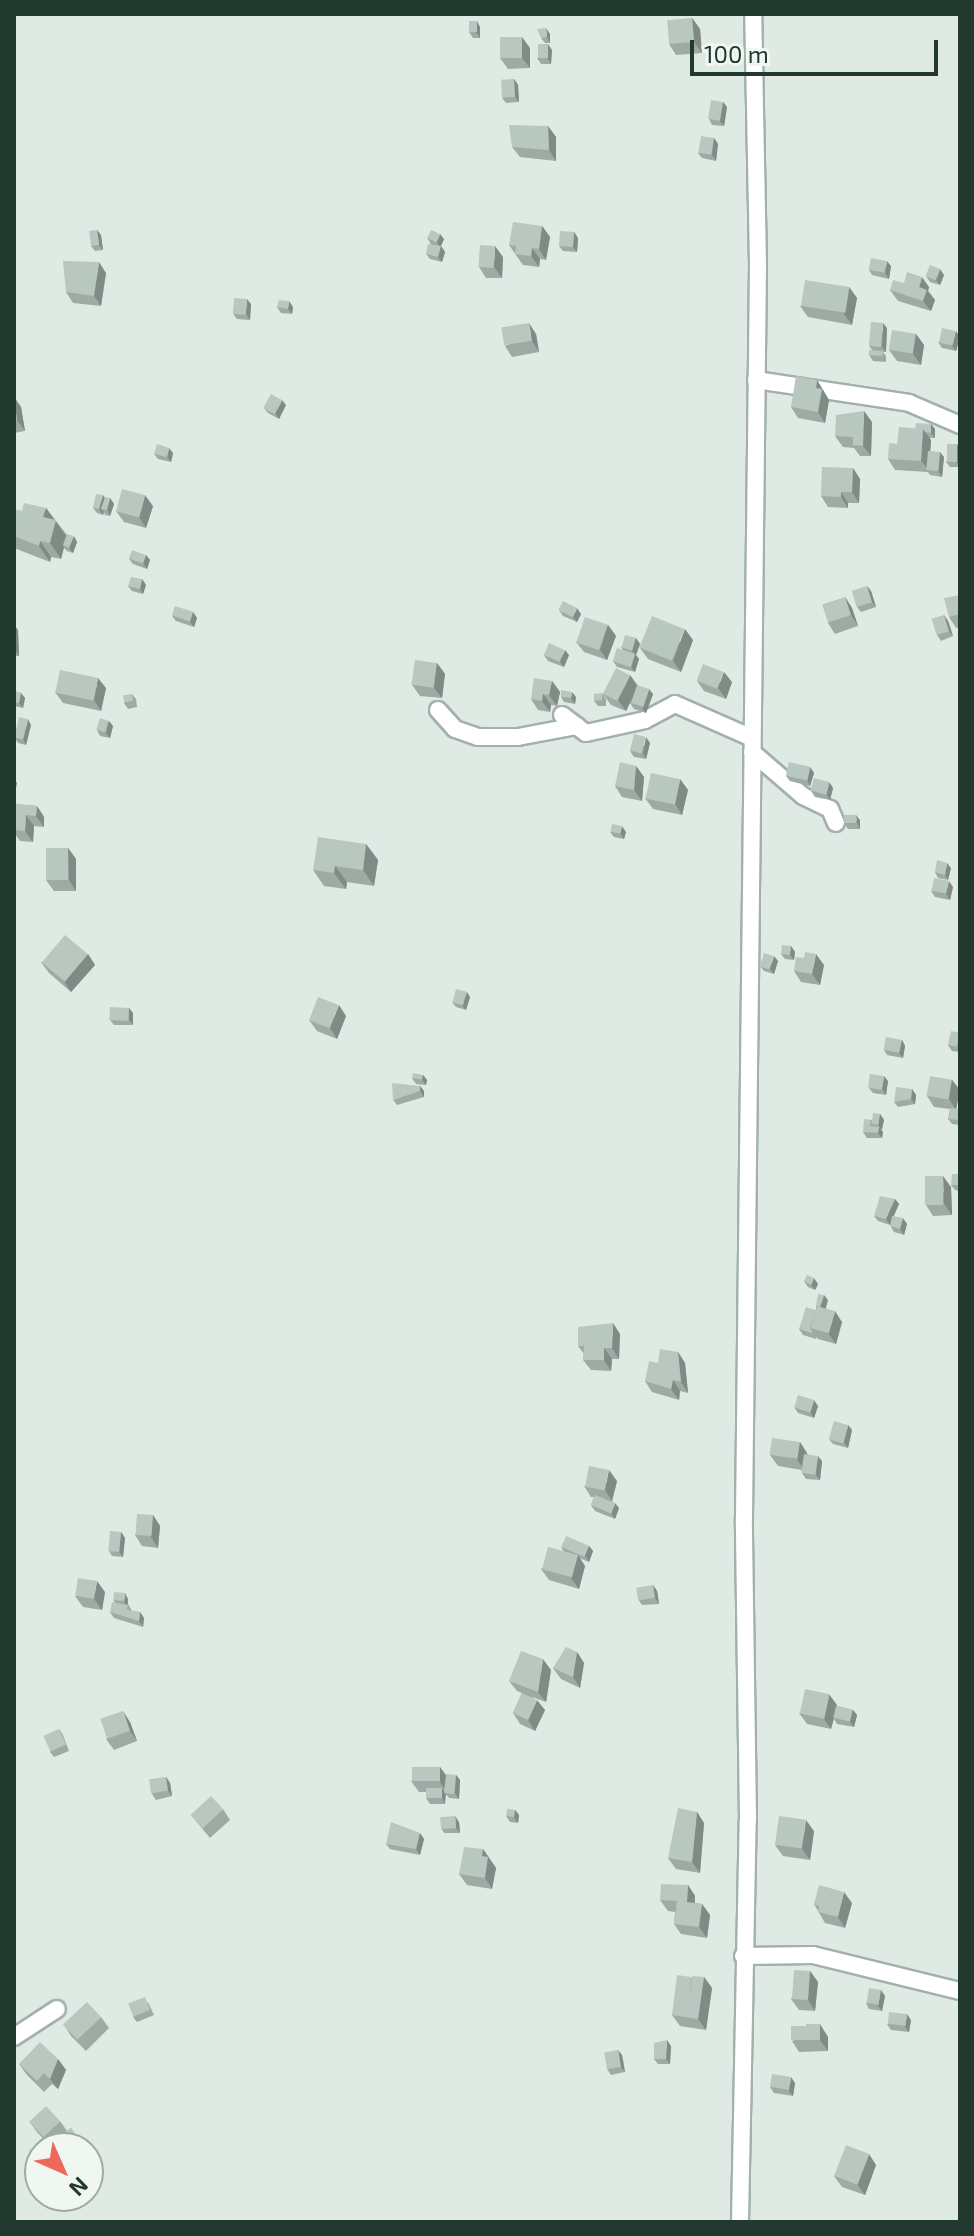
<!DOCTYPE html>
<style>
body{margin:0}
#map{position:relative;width:974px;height:2236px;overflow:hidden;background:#dfeae4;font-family:"Exo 2",sans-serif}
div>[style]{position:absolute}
.roads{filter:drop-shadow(2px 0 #a2b1aa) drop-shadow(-2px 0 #a2b1aa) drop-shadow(0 2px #a2b1aa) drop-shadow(0 -2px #a2b1aa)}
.street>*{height:16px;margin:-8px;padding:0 8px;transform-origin:8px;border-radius:8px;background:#fff}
.wall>*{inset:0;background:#9eaba4}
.shaded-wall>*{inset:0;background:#818b86}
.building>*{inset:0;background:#b8c7bf;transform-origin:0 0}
span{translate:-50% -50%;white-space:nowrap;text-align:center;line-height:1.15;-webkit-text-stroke:8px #f0f7f2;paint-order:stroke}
.frame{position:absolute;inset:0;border:16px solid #21392f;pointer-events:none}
.north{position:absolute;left:24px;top:2132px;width:80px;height:80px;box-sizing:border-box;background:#f0f7f2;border:2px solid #9daba4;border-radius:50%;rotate:135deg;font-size:22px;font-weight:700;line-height:32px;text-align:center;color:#21392f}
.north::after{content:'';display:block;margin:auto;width:28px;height:36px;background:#ec695c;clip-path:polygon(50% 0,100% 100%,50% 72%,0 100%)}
.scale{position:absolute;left:690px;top:40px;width:248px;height:36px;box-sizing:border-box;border:4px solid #21392f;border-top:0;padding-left:10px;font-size:24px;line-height:28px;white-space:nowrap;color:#21392f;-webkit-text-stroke:6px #f0f7f2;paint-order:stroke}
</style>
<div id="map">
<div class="roads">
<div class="street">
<div style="left:756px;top:380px;width:155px;rotate:8.5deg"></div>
<div style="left:909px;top:403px;width:56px;rotate:23.3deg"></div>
<div style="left:438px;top:710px;width:25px;rotate:48deg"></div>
<div style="left:455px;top:729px;width:24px;rotate:19deg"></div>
<div style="left:478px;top:737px;width:40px"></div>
<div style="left:518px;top:737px;width:60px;rotate:-10.6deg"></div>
<div style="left:562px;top:715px;width:30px;rotate:37deg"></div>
<div style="left:586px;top:733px;width:60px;rotate:-12.4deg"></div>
<div style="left:645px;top:720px;width:34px;rotate:-28deg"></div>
<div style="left:675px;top:704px;width:84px;rotate:23.8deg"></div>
<div style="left:752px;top:752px;width:67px;rotate:40.8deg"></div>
<div style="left:803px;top:796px;width:30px;rotate:26deg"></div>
<div style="left:830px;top:809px;width:15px;rotate:67deg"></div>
<div style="left:743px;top:1956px;width:70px;rotate:-0.8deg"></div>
<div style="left:813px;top:1955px;width:151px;rotate:13.8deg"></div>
<div style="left:14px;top:2037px;width:51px;rotate:-33.1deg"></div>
<div style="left:740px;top:2222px;width:402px;rotate:-88.9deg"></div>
<div style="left:748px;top:1820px;width:302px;rotate:-90.8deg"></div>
<div style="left:744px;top:1518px;width:1254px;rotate:-89.36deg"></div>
<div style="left:758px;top:264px;width:250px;rotate:-91.1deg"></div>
</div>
</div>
<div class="wall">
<div style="clip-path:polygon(692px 18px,700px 29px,702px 53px,676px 55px,669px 44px)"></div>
<div style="clip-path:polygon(480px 27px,480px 38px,473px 38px,469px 32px)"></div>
<div style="clip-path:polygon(550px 34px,550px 43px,545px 43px,541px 38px)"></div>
<div style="clip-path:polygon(530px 48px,530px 68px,508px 69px,500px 58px)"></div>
<div style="clip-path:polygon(552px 50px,551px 64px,541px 64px,537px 58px)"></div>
<div style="clip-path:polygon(514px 79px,518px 85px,519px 102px,506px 103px,502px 98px)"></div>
<div style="clip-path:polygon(723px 102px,727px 107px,724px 126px,712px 125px,709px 119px)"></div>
<div style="clip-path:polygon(548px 126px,556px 137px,556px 161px,520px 157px,512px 147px)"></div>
<div style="clip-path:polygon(714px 138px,718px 144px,716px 161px,702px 158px,698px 153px)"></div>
<div style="clip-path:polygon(542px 226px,550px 237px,546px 260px,540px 259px,539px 267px,523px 265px,509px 245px)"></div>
<div style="clip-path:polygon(97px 230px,101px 235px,103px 250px,95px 251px,91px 246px)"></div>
<div style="clip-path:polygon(574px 232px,578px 238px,577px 252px,563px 251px,559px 246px)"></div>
<div style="clip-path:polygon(427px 238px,444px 239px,441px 246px,445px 252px,442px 262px,430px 259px,426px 254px,431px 244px)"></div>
<div style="clip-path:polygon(503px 257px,502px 278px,486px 278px,479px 267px)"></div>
<div style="clip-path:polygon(891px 266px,889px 279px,872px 275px,869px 270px)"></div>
<div style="clip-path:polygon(106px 273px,101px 306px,73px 303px,66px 292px)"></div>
<div style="clip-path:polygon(944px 275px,940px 285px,930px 282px,926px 276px)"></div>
<div style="clip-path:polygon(904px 283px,929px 287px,928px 291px,935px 300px,931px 311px,898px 301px,890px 290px)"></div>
<div style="clip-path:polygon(849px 287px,857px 298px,852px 325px,808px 317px,800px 306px)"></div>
<div style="clip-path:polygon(251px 304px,250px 320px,237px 319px,233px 314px)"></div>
<div style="clip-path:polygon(277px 307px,293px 307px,292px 314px,281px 313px)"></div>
<div style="clip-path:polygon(887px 328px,886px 352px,883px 352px,886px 356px,886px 362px,873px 361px,869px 355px,872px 350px,869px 346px)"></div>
<div style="clip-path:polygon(536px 334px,539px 352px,512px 357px,505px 346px)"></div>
<div style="clip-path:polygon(916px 334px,924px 345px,921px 365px,897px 361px,889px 350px)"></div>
<div style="clip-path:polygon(960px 337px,956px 351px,942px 348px,938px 342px)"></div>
<div style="clip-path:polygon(817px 380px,829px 400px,825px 423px,798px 418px,791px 407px)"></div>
<div style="clip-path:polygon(14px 397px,21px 407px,25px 431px,14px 433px)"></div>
<div style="clip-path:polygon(286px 405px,279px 419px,268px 413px,264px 408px)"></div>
<div style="clip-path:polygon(872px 422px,871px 456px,860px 456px,854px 448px,843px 447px,835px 436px)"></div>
<div style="clip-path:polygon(931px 424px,935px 429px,935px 438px,929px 438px,931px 440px,930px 451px,944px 457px,942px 477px,930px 475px,928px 472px,895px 470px,888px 459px,897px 444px,915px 429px)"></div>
<div style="clip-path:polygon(957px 444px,960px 449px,960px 467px,950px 467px,946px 462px)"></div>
<div style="clip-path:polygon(173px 453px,171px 462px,158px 459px,154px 454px)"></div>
<div style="clip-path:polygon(853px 468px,860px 479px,859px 503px,848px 503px,848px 508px,828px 507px,821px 496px)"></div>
<div style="clip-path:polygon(104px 498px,110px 498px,114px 504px,110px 516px,105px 515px,104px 512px,103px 515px,97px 513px,93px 508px)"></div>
<div style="clip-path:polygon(153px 506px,146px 528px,124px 522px,116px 511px)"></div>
<div style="clip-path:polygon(46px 508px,67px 535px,77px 542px,73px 553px,67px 551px,64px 548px,61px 559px,51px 557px,50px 562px,14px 548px,14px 510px,22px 511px)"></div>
<div style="clip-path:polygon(146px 555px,150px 560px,147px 569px,133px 564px,129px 559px)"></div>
<div style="clip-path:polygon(142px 579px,146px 585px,143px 594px,132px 591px,128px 586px)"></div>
<div style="clip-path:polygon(867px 586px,871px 591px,876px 607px,861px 612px,857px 607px)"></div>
<div style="clip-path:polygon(960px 595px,960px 627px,956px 628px,949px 617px)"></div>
<div style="clip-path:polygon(845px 597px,852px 608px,858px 626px,835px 634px,828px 623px)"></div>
<div style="clip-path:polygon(559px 610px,581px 614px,577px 622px,563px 616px)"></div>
<div style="clip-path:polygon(193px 612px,197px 618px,194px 627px,176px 621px,172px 616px)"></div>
<div style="clip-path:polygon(944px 615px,948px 621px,953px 636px,941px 641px,937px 635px)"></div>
<div style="clip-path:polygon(14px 625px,18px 630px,19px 656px,14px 656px)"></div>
<div style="clip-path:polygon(608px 625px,616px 636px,607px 660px,584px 652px,576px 642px)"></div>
<div style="clip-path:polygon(636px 638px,640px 644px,636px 655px,639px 659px,635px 672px,617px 667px,613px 661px,623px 650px,621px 647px)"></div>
<div style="clip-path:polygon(693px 640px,681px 672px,648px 659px,640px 648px)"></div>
<div style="clip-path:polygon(544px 655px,569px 655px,564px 667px,548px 661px)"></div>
<div style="clip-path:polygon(437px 663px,445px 674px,442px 698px,420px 696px,412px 685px)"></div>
<div style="clip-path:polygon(552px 681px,560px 692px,557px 706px,551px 705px,550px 712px,538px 710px,531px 699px)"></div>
<div style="clip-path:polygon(697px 681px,732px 682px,726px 699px,704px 691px)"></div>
<div style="clip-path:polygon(637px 685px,653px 694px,646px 713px,634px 709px,630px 703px,633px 697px,626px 711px,611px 705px,603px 694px)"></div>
<div style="clip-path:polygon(106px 688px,101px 711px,63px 703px,55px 692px)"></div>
<div style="clip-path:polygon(14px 691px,21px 693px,25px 698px,23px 708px,14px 706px)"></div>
<div style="clip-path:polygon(602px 693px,606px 699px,606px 706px,598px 706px,594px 701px)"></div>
<div style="clip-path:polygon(132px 694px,136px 699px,137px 707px,128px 709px,124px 703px)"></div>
<div style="clip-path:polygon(561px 697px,576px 697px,575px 704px,564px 702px)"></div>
<div style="clip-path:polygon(109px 721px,113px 726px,110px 738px,100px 736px,97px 730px)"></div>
<div style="clip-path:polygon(31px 725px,26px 745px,18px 743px,14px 737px)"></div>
<div style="clip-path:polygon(650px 743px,646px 759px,634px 757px,630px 751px)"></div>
<div style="clip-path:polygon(636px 766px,644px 777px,642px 801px,622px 797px,615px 786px)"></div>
<div style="clip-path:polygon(810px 767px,814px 773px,810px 786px,790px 781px,786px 776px)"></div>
<div style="clip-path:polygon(680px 779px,688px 790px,682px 815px,653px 809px,645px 798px)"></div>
<div style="clip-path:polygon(829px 782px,833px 788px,830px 800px,815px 797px,811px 791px)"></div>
<div style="clip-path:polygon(14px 804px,37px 806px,44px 817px,44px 827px,34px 826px,33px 842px,20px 841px,14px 833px)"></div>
<div style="clip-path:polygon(860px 820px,860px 829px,848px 829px,844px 823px)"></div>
<div style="clip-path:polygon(610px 832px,626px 832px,624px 839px,614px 837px)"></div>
<div style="clip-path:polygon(366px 844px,378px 860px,374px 886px,347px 882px,346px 889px,324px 886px,313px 870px)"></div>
<div style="clip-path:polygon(68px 848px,76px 859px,76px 891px,54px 891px,46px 880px)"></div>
<div style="clip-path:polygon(951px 868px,948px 880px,938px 878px,935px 872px)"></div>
<div style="clip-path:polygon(953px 887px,950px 900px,935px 897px,931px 891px)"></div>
<div style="clip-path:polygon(791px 946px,795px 952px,794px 960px,785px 959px,781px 954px)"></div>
<div style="clip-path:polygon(88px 954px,95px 965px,71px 992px,49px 973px,41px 962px)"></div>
<div style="clip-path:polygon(778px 961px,774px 974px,764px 971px,760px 966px)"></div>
<div style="clip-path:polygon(824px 965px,820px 985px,801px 982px,794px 971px)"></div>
<div style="clip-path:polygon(470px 997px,466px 1010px,456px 1007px,452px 1002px)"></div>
<div style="clip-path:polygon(129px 1008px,133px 1013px,133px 1025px,114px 1025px,110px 1020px)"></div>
<div style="clip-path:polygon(346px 1016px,337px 1039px,317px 1031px,309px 1020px)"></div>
<div style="clip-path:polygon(960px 1031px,960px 1052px,952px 1051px,948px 1045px)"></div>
<div style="clip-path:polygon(902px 1040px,905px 1046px,903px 1058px,887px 1055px,884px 1050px)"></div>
<div style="clip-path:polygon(423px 1075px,427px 1080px,426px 1085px,416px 1084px,412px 1078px)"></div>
<div style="clip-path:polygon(952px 1080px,960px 1090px,956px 1109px,960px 1109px,960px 1125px,952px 1124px,948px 1119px,950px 1109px,934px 1107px,927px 1096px)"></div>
<div style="clip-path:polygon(888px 1081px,886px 1095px,873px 1093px,869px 1088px)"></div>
<div style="clip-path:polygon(420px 1086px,424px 1091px,424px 1097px,397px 1105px,393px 1100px)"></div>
<div style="clip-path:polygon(912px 1089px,916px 1095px,915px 1104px,898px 1107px,894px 1102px)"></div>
<div style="clip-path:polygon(880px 1114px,884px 1120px,881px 1130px,883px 1132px,882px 1138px,867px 1138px,863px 1132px,871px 1120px)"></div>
<div style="clip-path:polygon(960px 1177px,960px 1191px,955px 1190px,951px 1185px)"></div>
<div style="clip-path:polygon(951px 1187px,952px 1215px,933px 1216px,926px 1205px)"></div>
<div style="clip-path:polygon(895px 1199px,899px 1204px,893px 1216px,907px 1224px,904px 1235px,894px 1232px,890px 1225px,878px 1221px,874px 1216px)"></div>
<div style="clip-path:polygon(804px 1281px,818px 1284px,815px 1290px,808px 1287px)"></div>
<div style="clip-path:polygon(828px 1300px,826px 1308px,842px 1322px,836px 1344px,818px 1339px,816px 1337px,816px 1339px,803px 1335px,799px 1329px,816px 1310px,816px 1306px)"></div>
<div style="clip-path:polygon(620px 1334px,619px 1359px,612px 1359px,611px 1371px,591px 1370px,583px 1360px,584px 1354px,578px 1346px)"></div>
<div style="clip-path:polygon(678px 1352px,685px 1363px,688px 1393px,680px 1391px,679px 1400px,652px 1392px,645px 1381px,658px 1363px)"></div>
<div style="clip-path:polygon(818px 1406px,814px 1418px,798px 1413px,794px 1407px)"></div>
<div style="clip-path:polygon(848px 1425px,852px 1430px,848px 1448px,833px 1444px,829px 1439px)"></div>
<div style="clip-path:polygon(800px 1442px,807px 1454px,822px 1461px,820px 1480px,806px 1479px,802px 1473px,802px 1470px,778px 1466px,770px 1455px)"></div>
<div style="clip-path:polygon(617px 1481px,612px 1501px,619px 1508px,615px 1519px,595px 1511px,591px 1505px,594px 1497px,591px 1497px,584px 1486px)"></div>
<div style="clip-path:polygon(153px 1515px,160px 1526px,158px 1548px,142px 1546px,135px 1535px)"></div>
<div style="clip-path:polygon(121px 1532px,125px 1538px,123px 1557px,112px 1556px,109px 1551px)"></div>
<div style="clip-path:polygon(589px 1546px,593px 1551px,589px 1562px,579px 1558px,585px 1566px,579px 1589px,549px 1580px,541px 1569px,564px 1552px,561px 1547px)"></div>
<div style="clip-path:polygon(653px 1585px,657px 1591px,659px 1604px,642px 1605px,638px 1599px)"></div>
<div style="clip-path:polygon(105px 1592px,102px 1610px,83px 1607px,75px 1596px)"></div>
<div style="clip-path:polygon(128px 1599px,128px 1604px,132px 1611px,140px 1612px,144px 1618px,143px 1627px,114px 1618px,110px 1612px,115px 1602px,113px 1600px)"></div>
<div style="clip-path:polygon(577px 1652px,584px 1663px,580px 1688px,561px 1679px,553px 1668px)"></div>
<div style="clip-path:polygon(551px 1670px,546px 1702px,532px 1697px,545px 1710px,535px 1731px,520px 1724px,513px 1713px,522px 1693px,517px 1691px,509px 1681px)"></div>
<div style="clip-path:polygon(837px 1705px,837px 1706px,853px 1710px,857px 1715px,854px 1727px,837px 1724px,834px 1719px,831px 1729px,807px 1724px,799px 1713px)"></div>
<div style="clip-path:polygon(130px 1722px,137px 1741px,114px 1750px,106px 1739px)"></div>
<div style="clip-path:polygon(59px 1729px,63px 1735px,69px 1751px,54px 1757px,50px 1752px)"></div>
<div style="clip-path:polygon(440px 1767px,446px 1776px,456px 1775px,460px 1780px,459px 1799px,449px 1798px,445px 1793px,445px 1804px,430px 1804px,426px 1798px,426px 1792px,419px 1792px,411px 1781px)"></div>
<div style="clip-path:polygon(166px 1777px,170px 1783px,172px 1796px,156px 1800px,152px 1794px)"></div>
<div style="clip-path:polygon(223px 1809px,230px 1820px,210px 1838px,191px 1815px)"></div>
<div style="clip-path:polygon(515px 1810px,519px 1815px,518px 1823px,510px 1822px,506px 1816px)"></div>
<div style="clip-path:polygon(697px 1812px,704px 1823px,700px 1873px,676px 1869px,668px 1858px)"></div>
<div style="clip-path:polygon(459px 1822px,460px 1833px,444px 1833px,441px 1828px)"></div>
<div style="clip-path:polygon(814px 1831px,810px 1860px,783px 1856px,775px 1845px)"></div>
<div style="clip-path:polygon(420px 1833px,424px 1839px,420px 1855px,390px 1849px,386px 1844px)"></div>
<div style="clip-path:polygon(483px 1849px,496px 1868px,492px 1889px,467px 1885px,459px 1874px)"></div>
<div style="clip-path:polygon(688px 1885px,695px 1896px,695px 1903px,702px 1904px,710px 1915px,707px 1938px,681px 1934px,674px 1924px,675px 1912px,668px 1911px,660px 1900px)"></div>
<div style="clip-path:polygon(852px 1903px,845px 1928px,825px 1923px,814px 1904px)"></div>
<div style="clip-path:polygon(810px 1971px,818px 1982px,815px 2011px,799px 2010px,791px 1999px)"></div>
<div style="clip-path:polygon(691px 1977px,692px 1979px,704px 1977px,712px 1988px,706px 2030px,680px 2026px,672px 2015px)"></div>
<div style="clip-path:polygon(881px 1990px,885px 1996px,882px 2011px,869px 2009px,866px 2003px)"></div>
<div style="clip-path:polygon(148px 2002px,154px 2015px,137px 2022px,133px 2017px)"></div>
<div style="clip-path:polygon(101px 2017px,109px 2028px,86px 2051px,71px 2036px,64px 2025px)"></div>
<div style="clip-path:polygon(911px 2020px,909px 2032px,891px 2030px,887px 2024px)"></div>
<div style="clip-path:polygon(824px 2030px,824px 2032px,828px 2037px,828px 2051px,799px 2052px,792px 2041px)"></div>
<div style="clip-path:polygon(671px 2046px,670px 2064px,658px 2064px,654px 2059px)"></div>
<div style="clip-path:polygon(622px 2055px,625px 2072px,611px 2075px,607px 2069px)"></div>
<div style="clip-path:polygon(58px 2059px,66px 2070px,58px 2089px,52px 2084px,44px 2092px,27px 2075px,19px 2064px)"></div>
<div style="clip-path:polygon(795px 2083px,793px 2096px,774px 2093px,770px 2087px)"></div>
<div style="clip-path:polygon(29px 2121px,60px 2121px,67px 2131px,71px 2128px,85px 2148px,70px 2148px,62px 2137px,51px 2147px,37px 2132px)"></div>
<div style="clip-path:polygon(876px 2165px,865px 2195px,842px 2187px,834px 2176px)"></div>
</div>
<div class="shaded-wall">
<div style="clip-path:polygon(692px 18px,700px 29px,702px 53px,694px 42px)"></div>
<div style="clip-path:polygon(477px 21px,480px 27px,480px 38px,476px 32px)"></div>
<div style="clip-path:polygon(546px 28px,550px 34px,550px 43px,547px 37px)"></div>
<div style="clip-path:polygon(522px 37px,530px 48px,530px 68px,522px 58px)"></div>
<div style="clip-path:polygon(548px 44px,552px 50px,551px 64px,547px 58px)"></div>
<div style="clip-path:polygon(514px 79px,518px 85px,519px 102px,515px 97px)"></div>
<div style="clip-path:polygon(723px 102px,727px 107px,724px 126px,720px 121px)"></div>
<div style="clip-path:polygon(548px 126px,556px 137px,556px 161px,549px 150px)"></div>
<div style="clip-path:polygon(714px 138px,718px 144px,716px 161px,712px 155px)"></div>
<div style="clip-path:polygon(542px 226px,550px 237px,546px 260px,539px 249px)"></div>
<div style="clip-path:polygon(97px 230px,101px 235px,103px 250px,99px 245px)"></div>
<div style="clip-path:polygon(574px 232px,578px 238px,577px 252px,573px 247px)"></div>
<div style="clip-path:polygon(440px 234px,444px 239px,441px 246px,445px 252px,442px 262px,438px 257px,440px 248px,437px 242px)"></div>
<div style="clip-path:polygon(495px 246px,503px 257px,502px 278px,494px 267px)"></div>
<div style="clip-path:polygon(532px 248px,540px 259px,539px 267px,531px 256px)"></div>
<div style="clip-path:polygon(887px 261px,891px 266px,889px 279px,885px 273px)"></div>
<div style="clip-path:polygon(99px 262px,106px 273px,101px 306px,94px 296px)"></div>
<div style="clip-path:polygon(940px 269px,944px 275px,940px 285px,936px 280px)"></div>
<div style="clip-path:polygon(922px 277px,929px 287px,928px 291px,935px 300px,931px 311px,923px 301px,919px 287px)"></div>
<div style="clip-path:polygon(849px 287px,857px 298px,852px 325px,844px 314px)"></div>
<div style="clip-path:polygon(247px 299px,251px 304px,250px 320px,246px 314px)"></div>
<div style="clip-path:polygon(289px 301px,293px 307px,292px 314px,288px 309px)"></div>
<div style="clip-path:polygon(529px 323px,536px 334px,539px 352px,532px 341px)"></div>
<div style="clip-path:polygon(883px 323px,887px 328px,886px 352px,882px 347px)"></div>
<div style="clip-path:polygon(956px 331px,960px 337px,956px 351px,952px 346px)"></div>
<div style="clip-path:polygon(916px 334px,924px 345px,921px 365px,913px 354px)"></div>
<div style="clip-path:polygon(817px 380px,829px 400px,825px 423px,818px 412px,816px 388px)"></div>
<div style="clip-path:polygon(14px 397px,21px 407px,25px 431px,17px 420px)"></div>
<div style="clip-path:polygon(282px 400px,286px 405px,279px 419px,275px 413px)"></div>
<div style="clip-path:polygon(864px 411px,872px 422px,871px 456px,863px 446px)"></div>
<div style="clip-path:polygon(931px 424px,935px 429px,935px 438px,931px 433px)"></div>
<div style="clip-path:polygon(923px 429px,931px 440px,929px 470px,921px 461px)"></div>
<div style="clip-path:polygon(957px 444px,960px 449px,960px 467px,956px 462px)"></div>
<div style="clip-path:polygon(169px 448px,173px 453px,171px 462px,167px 457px)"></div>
<div style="clip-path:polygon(940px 452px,944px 457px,942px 477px,938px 471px)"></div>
<div style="clip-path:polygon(853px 468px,860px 479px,859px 503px,852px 492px)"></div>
<div style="clip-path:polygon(841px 492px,848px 503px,848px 508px,841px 497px)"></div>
<div style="clip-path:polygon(103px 495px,107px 501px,101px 509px,104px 512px,103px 515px,99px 509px)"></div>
<div style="clip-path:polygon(145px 495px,153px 506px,146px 528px,139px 517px)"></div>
<div style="clip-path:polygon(110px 498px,114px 504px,110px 516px,107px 510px)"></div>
<div style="clip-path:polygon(46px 508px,67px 537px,63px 545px,64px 547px,61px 559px,50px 543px,43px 517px)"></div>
<div style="clip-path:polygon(74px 536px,77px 542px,73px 553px,69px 548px)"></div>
<div style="clip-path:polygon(40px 541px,51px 557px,50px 562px,39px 546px)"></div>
<div style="clip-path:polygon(146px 555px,150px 560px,147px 569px,143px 563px)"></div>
<div style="clip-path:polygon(142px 579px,146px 585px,143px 594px,140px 589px)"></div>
<div style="clip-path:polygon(867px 586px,871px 591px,876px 607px,872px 602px)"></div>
<div style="clip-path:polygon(845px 597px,852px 608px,858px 626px,851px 615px)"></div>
<div style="clip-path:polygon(577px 608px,581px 614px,577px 622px,573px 617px)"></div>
<div style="clip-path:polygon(193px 612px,197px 618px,194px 627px,190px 622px)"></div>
<div style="clip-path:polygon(944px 615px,948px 621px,953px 636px,949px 631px)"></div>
<div style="clip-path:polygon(14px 625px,18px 630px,19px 656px,14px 649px)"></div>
<div style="clip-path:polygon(608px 625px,616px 636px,607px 660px,600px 650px)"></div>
<div style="clip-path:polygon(685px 629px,693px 640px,681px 672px,673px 661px)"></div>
<div style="clip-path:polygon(636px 638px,640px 644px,636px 655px,639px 659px,635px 672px,631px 667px,635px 655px,632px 651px)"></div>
<div style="clip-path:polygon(565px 650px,569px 655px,564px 667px,560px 662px)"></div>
<div style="clip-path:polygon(437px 663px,445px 674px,442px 698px,434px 688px)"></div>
<div style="clip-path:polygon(724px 672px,732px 682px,726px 699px,718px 688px)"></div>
<div style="clip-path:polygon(630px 675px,638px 686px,626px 711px,618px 700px)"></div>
<div style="clip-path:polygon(98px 678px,106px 688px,101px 711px,94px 700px)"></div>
<div style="clip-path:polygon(552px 681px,560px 692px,557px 706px,549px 695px)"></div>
<div style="clip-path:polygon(649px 689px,653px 694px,646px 713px,642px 708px)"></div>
<div style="clip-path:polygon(572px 692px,576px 697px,575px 704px,571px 698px)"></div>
<div style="clip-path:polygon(21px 693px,25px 698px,23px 708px,19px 703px)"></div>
<div style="clip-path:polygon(543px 694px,551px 705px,550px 712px,542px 701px)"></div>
<div style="clip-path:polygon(28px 719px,31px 725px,26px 745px,23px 740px)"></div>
<div style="clip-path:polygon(109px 721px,113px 726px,110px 738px,106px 733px)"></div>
<div style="clip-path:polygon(646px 737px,650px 743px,646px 759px,643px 754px)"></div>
<div style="clip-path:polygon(636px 766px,644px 777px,642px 801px,634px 790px)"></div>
<div style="clip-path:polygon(810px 767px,814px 773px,810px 786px,807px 780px)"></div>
<div style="clip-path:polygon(14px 778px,17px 783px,14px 798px)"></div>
<div style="clip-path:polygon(680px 779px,688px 790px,682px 815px,675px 804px)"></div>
<div style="clip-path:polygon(829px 782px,833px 788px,830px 800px,827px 795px)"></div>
<div style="clip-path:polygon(37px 806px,44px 817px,44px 827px,36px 816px)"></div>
<div style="clip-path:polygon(26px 815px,34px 826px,33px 842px,25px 831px)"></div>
<div style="clip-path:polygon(856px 815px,860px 820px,860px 829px,857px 823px)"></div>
<div style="clip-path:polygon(622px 826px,626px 832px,624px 839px,620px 834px)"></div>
<div style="clip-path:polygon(366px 844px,378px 860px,374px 886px,363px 870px)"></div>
<div style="clip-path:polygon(68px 848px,76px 859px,76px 891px,69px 880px)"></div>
<div style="clip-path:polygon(947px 863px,951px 868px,948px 880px,945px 875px)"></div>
<div style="clip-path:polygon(335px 866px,347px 882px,346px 889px,334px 873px)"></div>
<div style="clip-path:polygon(949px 881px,953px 887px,950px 900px,946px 894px)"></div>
<div style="clip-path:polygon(791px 946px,795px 952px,794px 960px,790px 955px)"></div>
<div style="clip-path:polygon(88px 954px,95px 965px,71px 992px,64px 981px)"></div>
<div style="clip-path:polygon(816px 954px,824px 965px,820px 985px,812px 974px)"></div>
<div style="clip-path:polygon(774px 956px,778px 961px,774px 974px,770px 969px)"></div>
<div style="clip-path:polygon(467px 992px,470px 997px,466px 1010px,462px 1005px)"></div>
<div style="clip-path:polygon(339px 1005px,346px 1016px,337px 1039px,330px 1028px)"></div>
<div style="clip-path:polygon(129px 1008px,133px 1013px,133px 1025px,129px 1020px)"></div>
<div style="clip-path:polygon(902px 1040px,905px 1046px,903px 1058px,899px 1053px)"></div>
<div style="clip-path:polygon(423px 1075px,427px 1080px,426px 1085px,422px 1080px)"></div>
<div style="clip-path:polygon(884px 1076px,888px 1081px,886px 1095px,882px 1089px)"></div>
<div style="clip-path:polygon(952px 1080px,960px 1090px,956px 1110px,949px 1099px)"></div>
<div style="clip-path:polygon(420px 1086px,424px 1091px,424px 1097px,420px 1091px)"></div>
<div style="clip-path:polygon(912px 1089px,916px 1095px,915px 1104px,911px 1099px)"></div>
<div style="clip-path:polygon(880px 1114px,884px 1120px,882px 1130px,878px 1125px)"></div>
<div style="clip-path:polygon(879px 1127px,883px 1132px,882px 1138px,878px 1133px)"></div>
<div style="clip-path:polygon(943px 1176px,951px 1187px,952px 1215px,944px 1204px)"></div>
<div style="clip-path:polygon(895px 1199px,899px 1204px,890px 1225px,886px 1219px)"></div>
<div style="clip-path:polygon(903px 1218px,907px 1224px,904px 1235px,900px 1229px)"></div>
<div style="clip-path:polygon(814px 1278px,818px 1284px,815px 1290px,811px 1285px)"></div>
<div style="clip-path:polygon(824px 1295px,828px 1300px,824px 1312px,820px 1307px)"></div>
<div style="clip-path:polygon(835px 1311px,842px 1322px,836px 1344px,828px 1333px)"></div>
<div style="clip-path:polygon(613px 1323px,620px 1334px,619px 1359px,612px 1348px)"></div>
<div style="clip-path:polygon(604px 1348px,612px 1359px,611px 1371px,604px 1360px)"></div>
<div style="clip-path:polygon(678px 1352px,685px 1363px,688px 1393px,681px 1382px)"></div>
<div style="clip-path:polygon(673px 1380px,680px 1391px,679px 1400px,671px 1389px)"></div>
<div style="clip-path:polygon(814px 1400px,818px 1406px,814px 1418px,810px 1412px)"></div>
<div style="clip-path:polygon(848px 1425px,852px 1430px,848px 1448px,844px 1442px)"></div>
<div style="clip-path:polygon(800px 1442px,807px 1453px,805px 1470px,797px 1460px)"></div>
<div style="clip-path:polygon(818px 1456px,822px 1461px,820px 1480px,816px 1475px)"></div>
<div style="clip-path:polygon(609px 1470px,617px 1481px,612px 1501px,605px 1490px)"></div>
<div style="clip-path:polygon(615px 1503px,619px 1508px,615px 1519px,611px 1513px)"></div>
<div style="clip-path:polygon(153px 1515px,160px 1526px,158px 1548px,151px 1537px)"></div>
<div style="clip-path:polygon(121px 1532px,125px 1538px,123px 1557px,119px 1552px)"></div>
<div style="clip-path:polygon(589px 1546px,593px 1551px,589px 1562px,585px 1556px)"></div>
<div style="clip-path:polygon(578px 1555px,585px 1566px,579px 1589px,571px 1578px)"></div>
<div style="clip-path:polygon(97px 1581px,105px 1592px,102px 1610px,94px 1599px)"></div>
<div style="clip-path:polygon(653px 1585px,657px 1591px,659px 1604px,655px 1598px)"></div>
<div style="clip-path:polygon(125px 1593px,128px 1599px,127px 1607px,124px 1601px)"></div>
<div style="clip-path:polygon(140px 1612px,144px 1618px,143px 1627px,139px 1621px)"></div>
<div style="clip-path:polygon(577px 1652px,584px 1663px,580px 1688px,573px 1677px)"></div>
<div style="clip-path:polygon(543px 1659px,551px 1670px,546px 1702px,538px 1692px)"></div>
<div style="clip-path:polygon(829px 1694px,837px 1705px,831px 1729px,824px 1719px)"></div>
<div style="clip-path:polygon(537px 1700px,545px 1710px,535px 1731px,528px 1720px)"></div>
<div style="clip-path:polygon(853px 1710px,857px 1715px,854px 1727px,850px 1722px)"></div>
<div style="clip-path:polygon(123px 1711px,130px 1722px,137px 1741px,130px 1731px)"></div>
<div style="clip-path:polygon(440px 1767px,448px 1778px,447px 1793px,440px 1782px)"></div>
<div style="clip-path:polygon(456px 1775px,460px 1780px,459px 1799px,455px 1793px)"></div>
<div style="clip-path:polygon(166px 1777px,170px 1783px,172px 1796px,168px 1791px)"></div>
<div style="clip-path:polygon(442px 1788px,446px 1794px,445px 1804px,442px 1798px)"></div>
<div style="clip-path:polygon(515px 1810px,519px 1815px,518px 1823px,514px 1817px)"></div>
<div style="clip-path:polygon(697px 1812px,704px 1823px,700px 1873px,692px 1862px)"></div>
<div style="clip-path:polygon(455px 1816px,459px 1822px,460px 1833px,456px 1828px)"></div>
<div style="clip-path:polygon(806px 1820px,814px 1831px,810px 1860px,802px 1849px)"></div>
<div style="clip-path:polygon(420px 1833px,424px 1839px,420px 1855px,416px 1849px)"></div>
<div style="clip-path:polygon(483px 1849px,496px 1868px,492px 1889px,485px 1878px,482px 1856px)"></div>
<div style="clip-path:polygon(688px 1885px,695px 1896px,694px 1913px,687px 1902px)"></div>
<div style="clip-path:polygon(844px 1892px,852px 1903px,845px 1928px,838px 1917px)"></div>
<div style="clip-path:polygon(702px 1904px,710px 1915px,707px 1938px,699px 1927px)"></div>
<div style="clip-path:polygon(810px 1971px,818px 1982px,815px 2011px,808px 2000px)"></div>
<div style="clip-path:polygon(704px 1977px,712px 1988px,706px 2030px,698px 2019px)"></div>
<div style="clip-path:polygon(881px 1990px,885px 1996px,882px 2011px,878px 2006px)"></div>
<div style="clip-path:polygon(907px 2014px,911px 2020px,909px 2032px,905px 2027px)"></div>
<div style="clip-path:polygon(820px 2024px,828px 2037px,828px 2051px,820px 2040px)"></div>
<div style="clip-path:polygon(667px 2040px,671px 2046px,670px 2064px,666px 2059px)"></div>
<div style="clip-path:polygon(618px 2050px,622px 2055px,625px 2072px,621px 2067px)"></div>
<div style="clip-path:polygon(58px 2059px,66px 2070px,58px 2089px,50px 2079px)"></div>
<div style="clip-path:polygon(791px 2077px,795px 2083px,793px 2096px,789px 2091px)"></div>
<div style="clip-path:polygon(869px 2154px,876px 2165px,865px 2195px,857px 2184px)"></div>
</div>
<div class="building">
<div style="left:692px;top:18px;width:24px;height:25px;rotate:85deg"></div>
<div style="left:469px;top:21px;width:8px;height:11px"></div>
<div style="clip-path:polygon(546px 28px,547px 37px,541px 38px,537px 29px)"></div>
<div style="left:500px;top:37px;width:22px;height:21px"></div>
<div style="left:538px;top:44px;width:10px;height:14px"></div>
<div style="left:514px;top:79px;width:18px;height:13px;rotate:87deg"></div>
<div style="left:711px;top:100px;width:12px;height:19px;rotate:9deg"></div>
<div style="clip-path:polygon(509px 125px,548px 126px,549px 150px,512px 147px)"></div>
<div style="left:701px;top:136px;width:13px;height:17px;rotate:9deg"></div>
<div style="clip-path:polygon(513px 222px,542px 226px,539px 249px,532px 248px,531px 256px,515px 254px,516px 246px,509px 245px)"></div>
<div style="left:97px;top:230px;width:15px;height:8px;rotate:82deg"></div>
<div style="left:431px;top:230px;width:10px;height:9px;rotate:24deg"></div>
<div style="left:560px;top:231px;width:14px;height:15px;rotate:4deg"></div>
<div style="clip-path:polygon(428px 244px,441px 246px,438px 257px,426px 254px)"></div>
<div style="left:480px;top:245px;width:15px;height:22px;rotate:4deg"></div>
<div style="left:871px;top:258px;width:16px;height:12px;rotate:11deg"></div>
<div style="clip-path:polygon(63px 261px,99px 262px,94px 296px,66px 292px)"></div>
<div style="left:930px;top:265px;width:11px;height:12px;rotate:22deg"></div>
<div style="clip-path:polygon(907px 272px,922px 277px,919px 287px,927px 290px,923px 301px,890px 290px,893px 280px,904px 283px)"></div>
<div style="left:805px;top:280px;width:45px;height:26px;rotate:9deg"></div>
<div style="left:234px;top:298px;width:13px;height:16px;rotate:4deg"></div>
<div style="clip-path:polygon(279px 300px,289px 301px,288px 309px,277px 307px)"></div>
<div style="left:871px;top:322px;width:12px;height:24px;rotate:5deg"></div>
<div style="left:529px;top:323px;width:18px;height:28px;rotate:81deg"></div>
<div style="left:942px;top:328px;width:14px;height:15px;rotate:12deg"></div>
<div style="left:892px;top:330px;width:24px;height:20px;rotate:9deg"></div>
<div style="left:869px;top:350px;width:14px;height:5px;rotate:4deg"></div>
<div style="clip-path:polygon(796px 376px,817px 380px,816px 388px,822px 389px,818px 412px,791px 407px)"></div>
<div style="left:271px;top:394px;width:13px;height:16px;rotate:29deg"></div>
<div style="clip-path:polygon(14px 400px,17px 420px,14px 421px)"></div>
<div style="clip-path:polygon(864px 411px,863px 446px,853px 445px,853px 437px,835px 436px,836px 415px)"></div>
<div style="clip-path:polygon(916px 423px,931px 424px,931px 433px,925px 432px,923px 429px,915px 429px)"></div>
<div style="clip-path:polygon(899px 427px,923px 429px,921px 461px,888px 459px,889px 443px,897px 444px)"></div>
<div style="clip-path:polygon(157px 444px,169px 448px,167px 457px,154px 454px)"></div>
<div style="left:947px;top:444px;width:10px;height:18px"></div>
<div style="left:928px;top:451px;width:12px;height:19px;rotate:5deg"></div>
<div style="clip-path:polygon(822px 467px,853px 468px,852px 492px,841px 492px,841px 497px,821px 496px)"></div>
<div style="left:122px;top:489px;width:24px;height:23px;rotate:15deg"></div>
<div style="clip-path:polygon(96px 494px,103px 495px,99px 509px,93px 508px)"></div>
<div style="clip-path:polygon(105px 497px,110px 498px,107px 510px,101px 509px)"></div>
<div style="clip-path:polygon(24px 503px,46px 508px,43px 517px,56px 520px,50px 543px,40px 541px,39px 546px,14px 536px,14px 510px,22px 511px)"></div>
<div style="clip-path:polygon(67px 534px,74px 536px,69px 548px,63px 545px)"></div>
<div style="left:132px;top:550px;width:15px;height:9px;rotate:20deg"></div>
<div style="clip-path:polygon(131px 577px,142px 579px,140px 589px,128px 586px)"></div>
<div style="left:867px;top:586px;width:17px;height:16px;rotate:73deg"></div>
<div style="clip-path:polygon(960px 595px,960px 614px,949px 617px,944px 598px)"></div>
<div style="left:845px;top:597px;width:19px;height:24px;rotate:72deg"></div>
<div style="left:563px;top:601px;width:16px;height:10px;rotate:27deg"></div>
<div style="left:175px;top:606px;width:19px;height:10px;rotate:18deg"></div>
<div style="left:944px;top:615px;width:17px;height:13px;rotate:73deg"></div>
<div style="left:652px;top:616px;width:35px;height:34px;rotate:22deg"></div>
<div style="left:585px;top:617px;width:24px;height:27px;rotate:19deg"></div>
<div style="left:625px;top:635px;width:11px;height:13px;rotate:15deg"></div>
<div style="left:549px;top:643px;width:17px;height:13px;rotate:24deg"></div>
<div style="left:617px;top:648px;width:19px;height:14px;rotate:18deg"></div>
<div style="left:415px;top:660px;width:22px;height:25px;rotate:8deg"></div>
<div style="left:703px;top:664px;width:22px;height:18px;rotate:21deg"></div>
<div style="left:616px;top:668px;width:16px;height:29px;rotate:27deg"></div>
<div style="left:60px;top:670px;width:39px;height:23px;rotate:12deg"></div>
<div style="clip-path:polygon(534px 678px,552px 681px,549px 695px,543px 694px,542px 701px,531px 699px)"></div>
<div style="left:637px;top:685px;width:13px;height:19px;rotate:18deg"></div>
<div style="clip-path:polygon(561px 690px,572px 692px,571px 698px,561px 697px)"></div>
<div style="clip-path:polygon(14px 691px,21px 693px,19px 703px,14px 702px)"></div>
<div style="clip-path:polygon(602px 693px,602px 700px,594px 701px,594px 694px)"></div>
<div style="left:132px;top:694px;width:7px;height:9px;rotate:82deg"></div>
<div style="left:19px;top:717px;width:9px;height:21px;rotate:13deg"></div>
<div style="left:100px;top:718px;width:9px;height:12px;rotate:18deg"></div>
<div style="left:634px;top:734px;width:12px;height:17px;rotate:14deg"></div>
<div style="clip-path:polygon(620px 762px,636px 766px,634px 790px,615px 786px)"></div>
<div style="left:789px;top:762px;width:22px;height:14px;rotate:13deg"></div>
<div style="left:651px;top:773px;width:30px;height:26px;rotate:12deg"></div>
<div style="left:814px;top:778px;width:16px;height:13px;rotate:15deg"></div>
<div style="clip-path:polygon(14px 804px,37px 806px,36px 816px,26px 815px,25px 831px,14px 830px)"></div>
<div style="left:844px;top:815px;width:12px;height:8px"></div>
<div style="left:612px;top:824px;width:10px;height:8px;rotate:11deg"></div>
<div style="clip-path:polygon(318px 837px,366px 844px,363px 870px,335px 866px,334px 873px,313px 870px)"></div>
<div style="left:46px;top:848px;width:22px;height:32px"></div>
<div style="clip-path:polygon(937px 860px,947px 863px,945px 875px,935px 872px)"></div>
<div style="left:934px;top:878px;width:15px;height:13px;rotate:11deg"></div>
<div style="left:65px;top:935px;width:30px;height:36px;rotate:40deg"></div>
<div style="left:782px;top:945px;width:9px;height:9px;rotate:6deg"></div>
<div style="clip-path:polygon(805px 952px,816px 954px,812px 974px,794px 971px,796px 957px,804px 958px)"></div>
<div style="left:764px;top:953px;width:10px;height:14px;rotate:17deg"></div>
<div style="left:456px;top:989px;width:11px;height:14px;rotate:15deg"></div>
<div style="left:318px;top:997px;width:22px;height:25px;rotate:21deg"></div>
<div style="left:110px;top:1007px;width:19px;height:13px;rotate:3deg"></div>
<div style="left:951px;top:1031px;width:9px;height:14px;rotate:13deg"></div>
<div style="left:886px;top:1037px;width:16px;height:13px;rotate:11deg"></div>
<div style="left:413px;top:1073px;width:10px;height:5px;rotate:11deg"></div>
<div style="left:870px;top:1074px;width:14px;height:14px;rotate:8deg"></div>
<div style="left:930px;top:1076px;width:22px;height:20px;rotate:10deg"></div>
<div style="clip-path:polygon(392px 1083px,420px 1086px,420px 1091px,393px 1100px)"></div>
<div style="clip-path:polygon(896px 1087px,912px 1089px,911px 1099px,894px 1102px)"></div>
<div style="left:950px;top:1108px;width:10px;height:11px;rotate:6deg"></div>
<div style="left:873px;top:1113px;width:7px;height:11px;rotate:8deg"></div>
<div style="clip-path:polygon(864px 1119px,871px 1120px,870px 1126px,879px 1127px,878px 1133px,863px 1132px)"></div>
<div style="clip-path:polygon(952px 1174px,958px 1174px,958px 1185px,951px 1185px)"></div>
<div style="left:925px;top:1176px;width:18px;height:29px"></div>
<div style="clip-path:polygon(880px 1196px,895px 1199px,886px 1219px,874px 1216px)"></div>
<div style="clip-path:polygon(892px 1216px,903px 1218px,900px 1229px,890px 1226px)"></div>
<div style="clip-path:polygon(807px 1275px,814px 1278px,811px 1285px,804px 1281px)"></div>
<div style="clip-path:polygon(818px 1294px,824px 1295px,820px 1307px,816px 1306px)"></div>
<div style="left:817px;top:1306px;width:19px;height:23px;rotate:16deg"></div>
<div style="clip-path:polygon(806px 1307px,816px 1310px,810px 1328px,812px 1331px,812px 1333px,799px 1329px)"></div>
<div style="clip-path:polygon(613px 1323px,612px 1348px,604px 1348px,604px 1360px,583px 1360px,584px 1346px,578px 1346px,578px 1327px)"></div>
<div style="clip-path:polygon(660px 1349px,678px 1352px,681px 1382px,673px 1380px,671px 1389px,645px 1381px,649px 1361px,658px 1363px)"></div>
<div style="left:798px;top:1395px;width:17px;height:13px;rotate:17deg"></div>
<div style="left:834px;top:1421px;width:15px;height:19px;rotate:16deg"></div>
<div style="left:772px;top:1438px;width:28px;height:17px;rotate:8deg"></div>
<div style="left:804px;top:1454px;width:14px;height:19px;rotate:8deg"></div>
<div style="left:589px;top:1466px;width:20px;height:21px;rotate:11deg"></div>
<div style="left:595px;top:1495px;width:22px;height:11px;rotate:22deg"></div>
<div style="left:137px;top:1514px;width:16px;height:21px;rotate:4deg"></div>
<div style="left:110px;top:1531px;width:11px;height:20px;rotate:5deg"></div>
<div style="left:566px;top:1536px;width:25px;height:12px;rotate:23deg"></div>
<div style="left:548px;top:1547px;width:31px;height:23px;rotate:15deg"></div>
<div style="left:78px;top:1578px;width:19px;height:18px;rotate:9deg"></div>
<div style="left:653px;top:1585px;width:13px;height:17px;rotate:81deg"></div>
<div style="left:114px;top:1592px;width:11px;height:8px;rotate:5deg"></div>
<div style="clip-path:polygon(112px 1602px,128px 1605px,127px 1610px,140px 1612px,139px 1621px,110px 1612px)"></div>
<div style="clip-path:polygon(566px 1647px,577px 1652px,573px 1677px,553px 1668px)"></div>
<div style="clip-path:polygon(521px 1651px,543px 1659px,538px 1692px,509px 1681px)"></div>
<div style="left:805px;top:1689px;width:25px;height:25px;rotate:12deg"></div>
<div style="left:522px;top:1693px;width:17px;height:22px;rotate:25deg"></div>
<div style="left:836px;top:1706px;width:17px;height:12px;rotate:13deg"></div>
<div style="left:123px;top:1711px;width:21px;height:24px;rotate:71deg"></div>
<div style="left:59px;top:1729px;width:17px;height:17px;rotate:66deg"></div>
<div style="left:412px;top:1767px;width:28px;height:14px"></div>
<div style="left:446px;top:1774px;width:10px;height:19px;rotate:6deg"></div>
<div style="left:166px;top:1777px;width:14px;height:17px;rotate:82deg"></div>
<div style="left:426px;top:1788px;width:16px;height:10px"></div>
<div style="left:211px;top:1796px;width:18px;height:28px;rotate:47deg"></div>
<div style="clip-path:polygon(678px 1808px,697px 1812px,692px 1862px,668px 1858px)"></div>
<div style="left:507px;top:1809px;width:8px;height:7px;rotate:7deg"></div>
<div style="left:455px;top:1816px;width:12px;height:15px;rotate:85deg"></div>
<div style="left:779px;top:1816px;width:27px;height:29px;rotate:8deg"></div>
<div style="clip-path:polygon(391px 1822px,420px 1833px,416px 1849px,386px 1844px)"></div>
<div style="clip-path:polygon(464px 1847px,483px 1849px,482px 1856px,488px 1857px,485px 1878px,459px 1874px)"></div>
<div style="clip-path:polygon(661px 1884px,688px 1885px,687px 1902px,702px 1904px,699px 1927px,674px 1924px,677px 1901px,660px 1900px)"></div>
<div style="clip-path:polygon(819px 1885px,844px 1892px,838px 1917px,818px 1912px,819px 1906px,814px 1904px)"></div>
<div style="left:794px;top:1970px;width:16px;height:29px;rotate:4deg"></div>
<div style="clip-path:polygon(677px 1975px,691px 1977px,690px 1995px,692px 1976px,704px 1977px,698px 2019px,672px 2015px)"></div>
<div style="left:869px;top:1988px;width:12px;height:15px;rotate:9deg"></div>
<div style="left:145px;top:1997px;width:14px;height:18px;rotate:69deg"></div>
<div style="left:87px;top:2002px;width:21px;height:33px;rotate:47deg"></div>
<div style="left:889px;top:2012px;width:18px;height:12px;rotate:6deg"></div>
<div style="clip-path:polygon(806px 2024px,820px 2024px,820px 2026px,806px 2027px)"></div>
<div style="left:820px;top:2026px;width:14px;height:29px;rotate:90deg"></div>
<div style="clip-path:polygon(667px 2040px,666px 2059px,654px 2059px,654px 2043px)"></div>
<div style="clip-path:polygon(40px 2042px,58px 2059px,50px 2079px,44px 2073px,37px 2081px,19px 2064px)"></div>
<div style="left:618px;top:2050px;width:17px;height:14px;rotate:80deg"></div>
<div style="left:772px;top:2074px;width:19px;height:13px;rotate:9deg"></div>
<div style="left:46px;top:2106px;width:21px;height:23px;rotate:47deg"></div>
<div style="clip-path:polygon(71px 2128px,82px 2143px,74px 2148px,70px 2148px,61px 2135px)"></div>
<div style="left:846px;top:2145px;width:25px;height:33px;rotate:21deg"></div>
</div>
<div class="frame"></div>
<div class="north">N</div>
<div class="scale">100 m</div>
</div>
